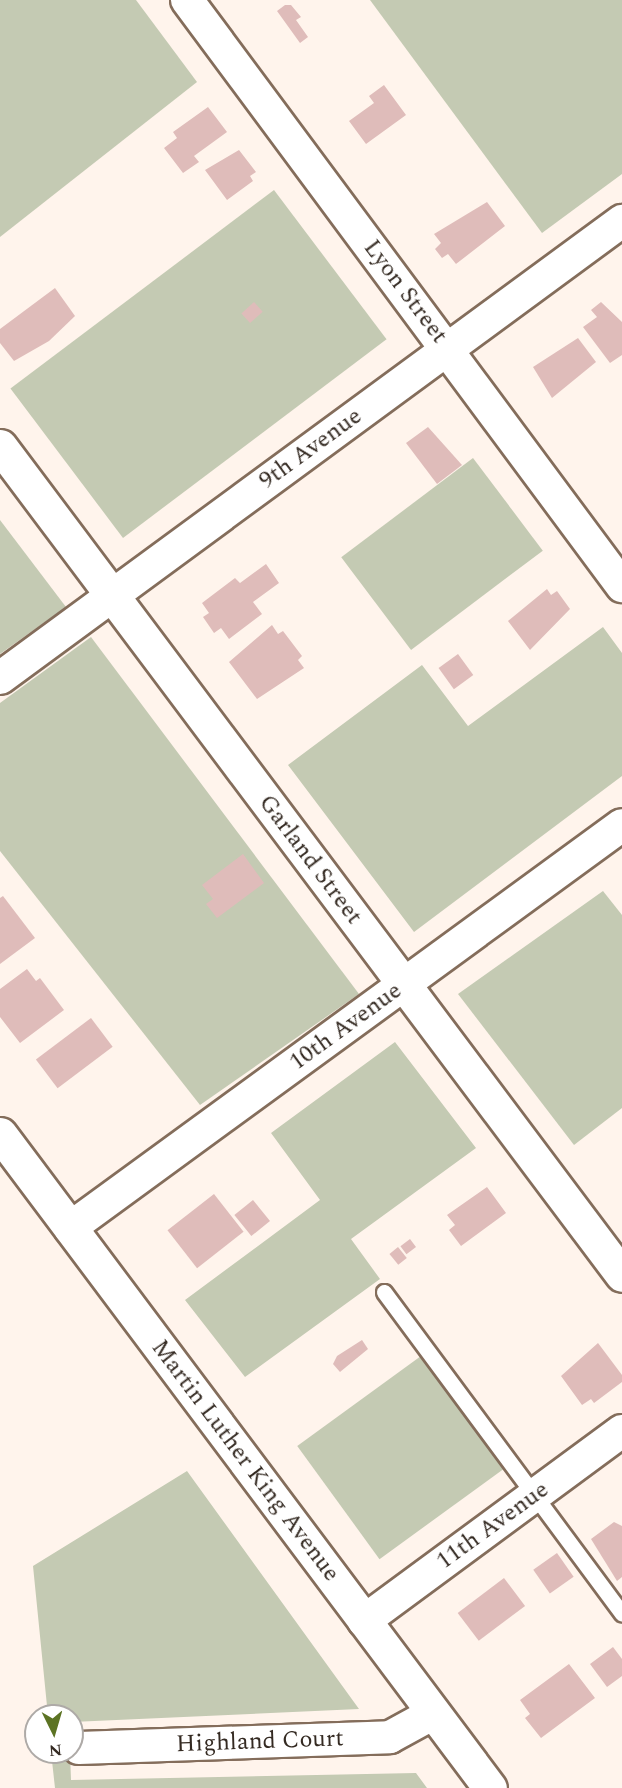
<!DOCTYPE html>
<style>
body{margin:0}
#map{position:relative;width:622px;height:1788px;overflow:hidden;background:#fff4ec;font-family:Spectral,serif}
div>[style]{position:absolute}
.green>*{inset:0;background:#c4cab3;transform-origin:0 0}
.building>*{inset:0;background:#dfbcba;transform-origin:0 0}
.roads{filter:drop-shadow(2px 0 #846d5b) drop-shadow(-2px 0 #846d5b) drop-shadow(0 2px #846d5b) drop-shadow(0 -2px #846d5b)}
.lane>*{height:15px;margin:-7.5px;padding:0 7.5px;transform-origin:7.5px;border-radius:7.5px;background:#fff}
.street>*{height:32px;margin:-16px;padding:0 16px;transform-origin:16px;border-radius:16px;background:#fff}
.secondary>*{height:33px;margin:-16.5px;padding:0 16.5px;transform-origin:16.5px;border-radius:16.5px;background:#fff}
span{translate:-50% -50%;white-space:nowrap;text-align:center;line-height:1.15;-webkit-text-stroke:6px #fff;paint-order:stroke}
.street-label{font-size:24px;color:#342a22}
.north{position:absolute;left:24px;top:1704px;width:60px;height:60px;box-sizing:border-box;background:#fff;border:2px solid #aeaaa7;border-radius:50%;rotate:175deg;font-size:16px;font-weight:700;line-height:24px;text-align:center;color:#342a22}
.north::after{content:'';display:block;margin:auto;width:21px;height:27px;background:#5c7323;clip-path:polygon(50% 0,100% 100%,50% 72%,0 100%)}
</style>
<div id="map">
<div class="green">
<div style="clip-path:polygon(0 0,136px 0,197px 82px,0 237px)"></div>
<div style="clip-path:polygon(370px 0,622px 0,622px 174px,542px 233px)"></div>
<div style="left:274px;top:190px;width:187px;height:330px;rotate:53deg"></div>
<div style="left:473px;top:458px;width:116px;height:165px;rotate:53deg"></div>
<div style="clip-path:polygon(0 520px,66px 607px,0 654px)"></div>
<div style="clip-path:polygon(603px 627px,622px 653px,622px 776px,414px 932px,288px 765px,422px 665px,468px 726px)"></div>
<div style="clip-path:polygon(91px 637px,359px 994px,200px 1105px,0 851px,0 703px)"></div>
<div style="clip-path:polygon(603px 891px,622px 915px,622px 1108px,574px 1145px,458px 994px)"></div>
<div style="clip-path:polygon(395px 1042px,476px 1148px,351px 1239px,380px 1279px,245px 1377px,185px 1300px,320px 1200px,271px 1133px)"></div>
<div style="left:421px;top:1356px;width:140px;height:153px;rotate:54deg"></div>
<div style="clip-path:polygon(187px 1471px,359px 1709px,72px 1722px,72px 1716px,48px 1716px,33px 1566px)"></div>
<div style="clip-path:polygon(51px 1752px,70px 1752px,71px 1780px,416px 1773px,427px 1788px,55px 1788px)"></div>
</div>
<div class="building">
<div style="clip-path:polygon(285px 5px,291px 5px,301px 17px,296px 20px,308px 37px,300px 43px,277px 11px)"></div>
<div style="clip-path:polygon(384px 85px,406px 115px,366px 144px,349px 121px,374px 103px,369px 96px)"></div>
<div style="clip-path:polygon(208px 107px,227px 132px,194px 156px,199px 162px,183px 173px,164px 148px,177px 138px,173px 132px)"></div>
<div style="clip-path:polygon(239px 150px,256px 172px,250px 176px,253px 181px,227px 200px,205px 170px)"></div>
<div style="clip-path:polygon(487px 202px,505px 226px,456px 264px,448px 254px,442px 258px,435px 249px,441px 243px,434px 234px)"></div>
<div style="clip-path:polygon(55px 288px,75px 316px,49px 341px,14px 361px,0 343px,0 329px)"></div>
<div style="left:254px;top:302px;width:13px;height:17px;rotate:48deg"></div>
<div style="clip-path:polygon(601px 302px,622px 322px,622px 355px,610px 363px,583px 327px,597px 317px,591px 310px)"></div>
<div style="clip-path:polygon(578px 338px,596px 362px,552px 398px,533px 367px)"></div>
<div style="clip-path:polygon(428px 427px,462px 465px,437px 484px,406px 443px)"></div>
<div style="clip-path:polygon(266px 564px,279px 583px,253px 602px,262px 614px,229px 639px,221px 628px,214px 633px,203px 617px,209px 613px,202px 603px,235px 578px,240px 583px)"></div>
<div style="clip-path:polygon(547px 589px,551px 595px,557px 591px,570px 609px,530px 650px,508px 621px)"></div>
<div style="clip-path:polygon(272px 625px,278px 634px,283px 631px,302px 656px,298px 660px,304px 668px,257px 699px,229px 662px)"></div>
<div style="left:458px;top:654px;width:26px;height:24px;rotate:54deg"></div>
<div style="clip-path:polygon(243px 854px,264px 883px,217px 918px,206px 904px,213px 899px,202px 885px)"></div>
<div style="clip-path:polygon(3px 896px,35px 938px,0 964px,0 898px)"></div>
<div style="clip-path:polygon(27px 969px,36px 981px,40px 978px,64px 1010px,20px 1043px,0 1017px,0 989px)"></div>
<div style="left:91px;top:1018px;width:36px;height:69px;rotate:53deg"></div>
<div style="clip-path:polygon(487px 1187px,506px 1213px,461px 1246px,449px 1230px,455px 1225px,447px 1215px)"></div>
<div style="left:214px;top:1194px;width:48px;height:59px;rotate:52deg"></div>
<div style="left:253px;top:1200px;width:27px;height:24px;rotate:51deg"></div>
<div style="left:410px;top:1239px;width:10px;height:12px;rotate:53deg"></div>
<div style="left:398px;top:1247px;width:14px;height:11px;rotate:51deg"></div>
<div style="clip-path:polygon(362px 1340px,368px 1349px,340px 1372px,333px 1364px,337px 1356px)"></div>
<div style="clip-path:polygon(598px 1343px,622px 1375px,622px 1382px,594px 1403px,591px 1399px,582px 1405px,561px 1376px)"></div>
<div style="clip-path:polygon(614px 1522px,622px 1526px,622px 1577px,617px 1581px,591px 1539px)"></div>
<div style="left:557px;top:1553px;width:29px;height:29px;rotate:55deg"></div>
<div style="left:504px;top:1578px;width:35px;height:58px;rotate:53deg"></div>
<div style="clip-path:polygon(613px 1647px,622px 1659px,622px 1676px,607px 1687px,590px 1664px)"></div>
<div style="clip-path:polygon(569px 1664px,595px 1698px,541px 1738px,525px 1718px,530px 1714px,520px 1700px)"></div>
</div>
<div class="roads">
<div class="lane">
<div style="left:384px;top:1292px;width:400px;rotate:53.5deg"></div>
</div>
<div class="street">
<div style="left:187px;top:0;width:730px;rotate:53.41deg"></div>
<div style="left:0;top:678px;width:772px;rotate:-36.31deg"></div>
<div style="left:70px;top:1228px;width:683px;rotate:-36.13deg"></div>
<div style="left:364px;top:1621px;width:320px;rotate:-36.4deg"></div>
<div style="left:79px;top:1748px;width:311px;rotate:-2deg"></div>
<div style="left:390px;top:1737px;width:50px;rotate:-28.6deg"></div>
</div>
<div class="secondary">
<div style="left:0;top:446px;width:1036px;rotate:53.12deg"></div>
<div style="left:0;top:1134px;width:817px;rotate:53.16deg"></div>
</div>
</div>
<div class="street-label">
<span style="left:405px;top:292px;rotate:53deg">Lyon Street</span>
<span style="left:311px;top:449px;rotate:-36deg">9th Avenue</span>
<span style="left:310px;top:860px;rotate:53deg">Garland Street</span>
<span style="left:346px;top:1027px;rotate:-36deg">10th Avenue</span>
<span style="left:245px;top:1461px;rotate:53deg">Martin Luther King Avenue</span>
<span style="left:493px;top:1526px;rotate:-36deg">11th Avenue</span>
<span style="left:260px;top:1742px;rotate:-2deg">Highland Court</span>
</div>
<div class="north">N</div>
</div>
